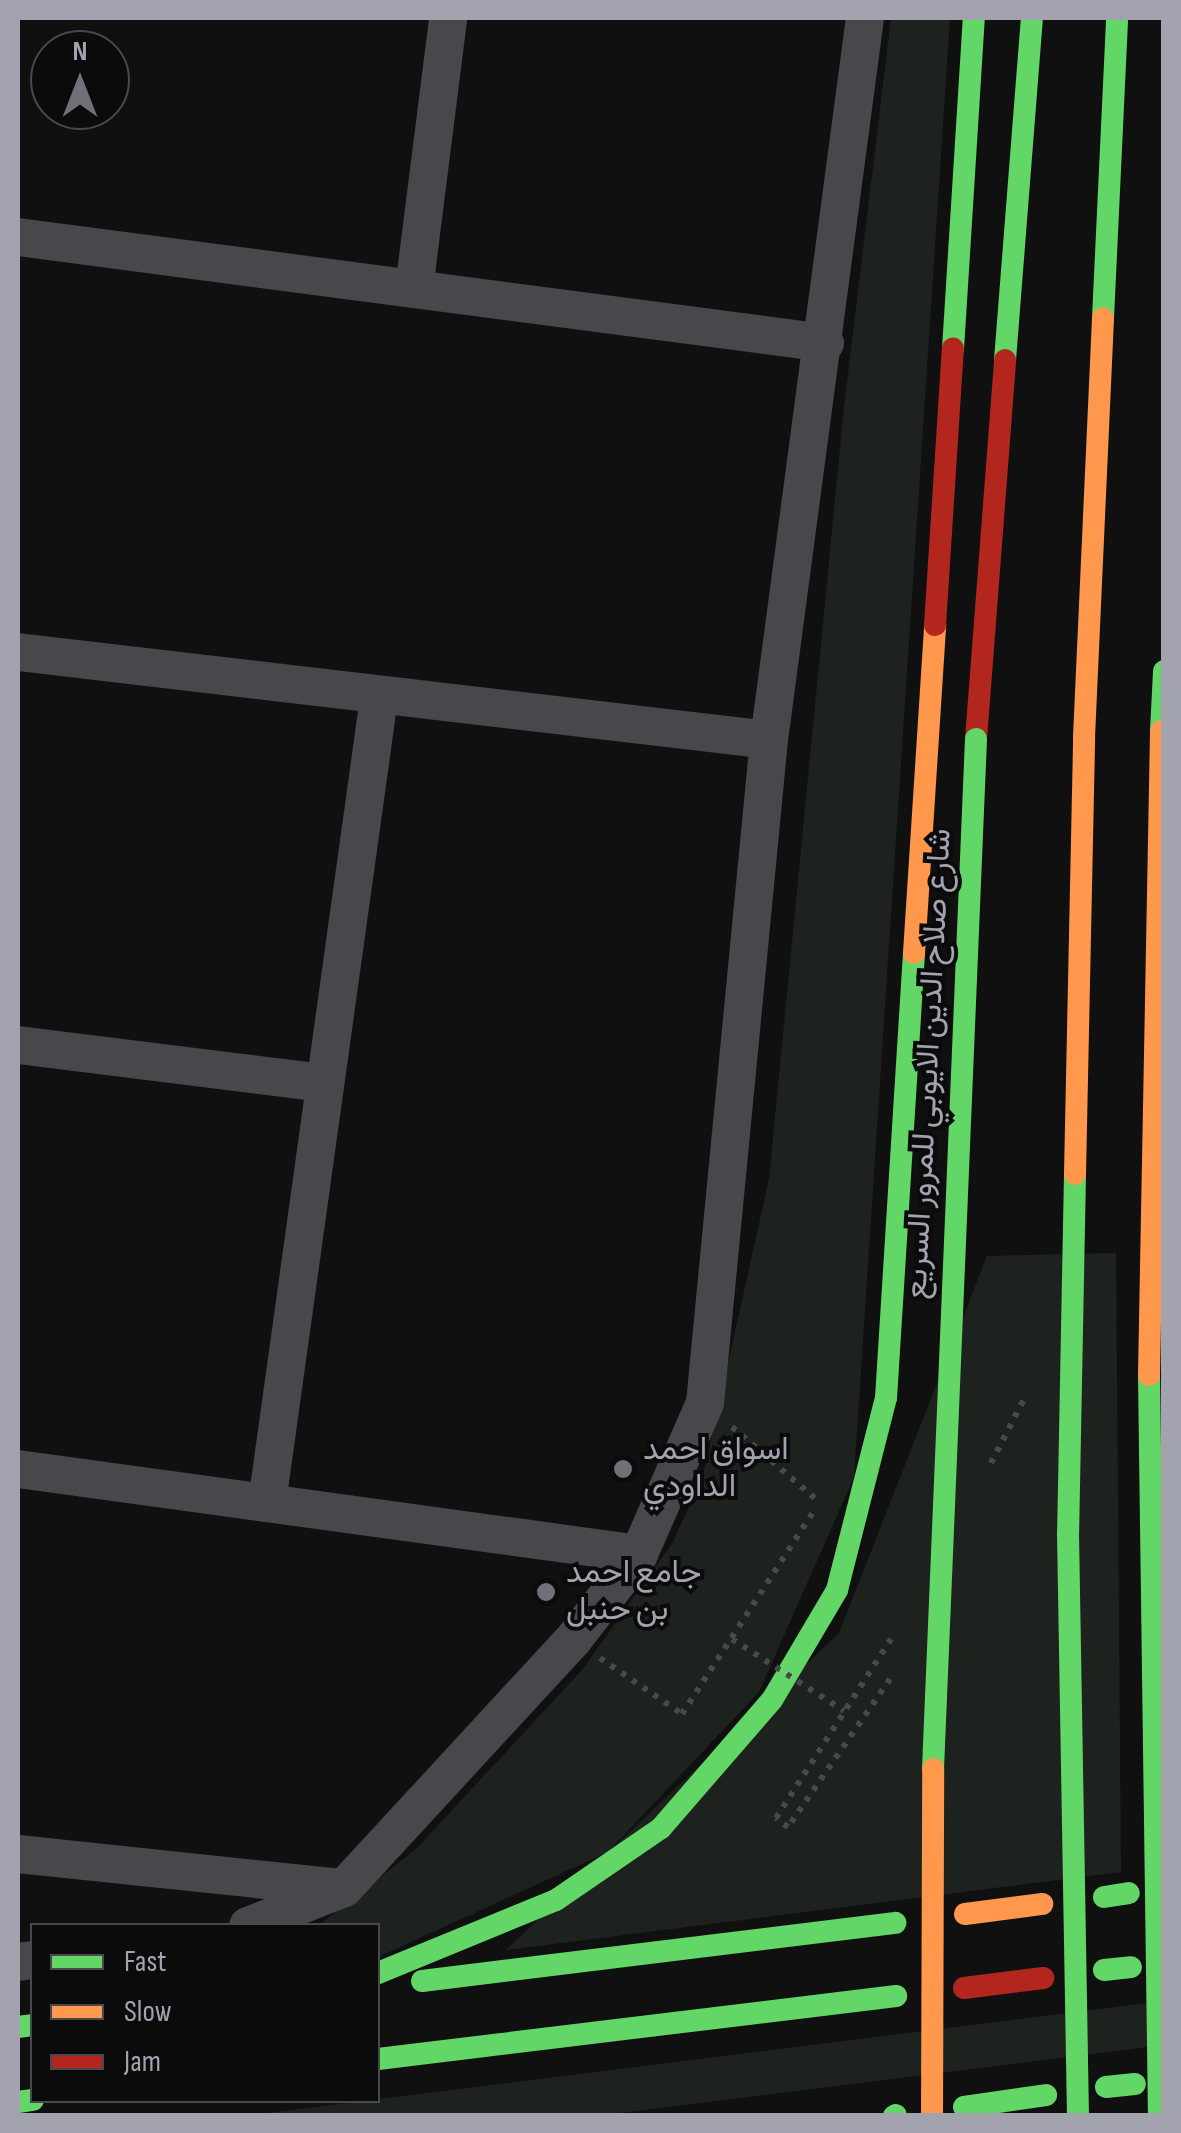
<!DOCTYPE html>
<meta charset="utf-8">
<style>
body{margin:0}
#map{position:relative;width:1181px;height:2133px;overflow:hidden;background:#101011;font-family:"Sofia Sans Condensed",Vazirmatn,sans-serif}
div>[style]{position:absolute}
.green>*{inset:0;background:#1d221f}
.path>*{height:6px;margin-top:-3px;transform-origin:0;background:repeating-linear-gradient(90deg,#49494d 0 5px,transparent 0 13px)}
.street>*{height:38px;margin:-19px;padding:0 19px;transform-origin:19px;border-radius:19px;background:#48484c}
.fast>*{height:22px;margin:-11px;padding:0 11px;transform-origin:11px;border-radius:11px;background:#63d668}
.slow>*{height:22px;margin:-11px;padding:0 11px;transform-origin:11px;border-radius:11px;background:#ff974d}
.jam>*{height:22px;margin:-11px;padding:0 11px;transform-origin:11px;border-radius:11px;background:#b3261e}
.path-bridge>*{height:6px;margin-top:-3px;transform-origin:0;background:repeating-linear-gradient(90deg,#49494d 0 5px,transparent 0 13px)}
.fast-bridge>*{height:22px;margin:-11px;padding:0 11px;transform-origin:11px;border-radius:11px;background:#63d668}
.slow-bridge>*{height:22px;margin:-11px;padding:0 11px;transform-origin:11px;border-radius:11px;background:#ff974d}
.dots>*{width:28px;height:28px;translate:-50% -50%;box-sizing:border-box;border:5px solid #0b0b0c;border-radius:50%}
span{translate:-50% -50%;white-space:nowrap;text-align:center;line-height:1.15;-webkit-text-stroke:8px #0b0b0c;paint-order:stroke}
.street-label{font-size:32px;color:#a3a3b0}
.poi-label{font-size:32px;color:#a3a3b0}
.left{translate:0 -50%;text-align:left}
.frame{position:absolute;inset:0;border:20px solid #a3a3b0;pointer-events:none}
.legend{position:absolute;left:30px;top:1923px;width:350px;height:180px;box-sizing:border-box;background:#0b0b0c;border:2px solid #48484e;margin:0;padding:12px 18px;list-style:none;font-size:30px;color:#a3a3b0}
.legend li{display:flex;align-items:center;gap:20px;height:50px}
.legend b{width:50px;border:2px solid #48484e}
.north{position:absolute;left:30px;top:30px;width:100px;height:100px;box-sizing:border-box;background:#0b0b0c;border:2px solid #48484e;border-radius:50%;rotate:0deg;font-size:28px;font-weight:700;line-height:40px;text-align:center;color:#a3a3b0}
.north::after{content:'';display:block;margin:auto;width:35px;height:45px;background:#707078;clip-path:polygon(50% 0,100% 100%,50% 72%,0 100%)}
</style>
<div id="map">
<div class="green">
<div style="clip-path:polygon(891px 18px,950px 18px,854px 1477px,759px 1692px,608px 1852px,378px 1957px,378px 1926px,318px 1926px,416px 1849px,582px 1670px,673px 1542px,703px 1476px,769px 1179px,844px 407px)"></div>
<div style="clip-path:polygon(1116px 1253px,1121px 1872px,506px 1950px,839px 1633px,987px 1256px)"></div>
<div style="clip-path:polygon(1163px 2001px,1163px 2045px,603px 2115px,243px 2116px)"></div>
</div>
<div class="path">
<div style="left:732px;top:1427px;width:112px;rotate:40.7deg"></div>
<div style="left:991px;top:1463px;width:72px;rotate:-62.7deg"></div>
<div style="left:600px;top:1658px;width:99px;rotate:34.3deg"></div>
<div style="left:682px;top:1714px;width:239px;rotate:-57deg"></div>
<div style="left:890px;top:1679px;width:180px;rotate:124.6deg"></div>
<div style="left:788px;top:1827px;width:15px;rotate:-143deg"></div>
<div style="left:776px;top:1818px;width:213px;rotate:-57.3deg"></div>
</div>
<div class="street">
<div style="left:18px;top:237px;width:814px;rotate:7.48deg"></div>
<div style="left:414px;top:289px;width:273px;rotate:-82.8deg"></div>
<div style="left:18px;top:652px;width:756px;rotate:6.68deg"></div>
<div style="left:18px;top:1045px;width:309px;rotate:7.1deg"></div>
<div style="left:18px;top:1469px;width:627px;rotate:7.79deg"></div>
<div style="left:267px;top:1503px;width:813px;rotate:-82.08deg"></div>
<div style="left:18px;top:1854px;width:327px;rotate:6deg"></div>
<div style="left:248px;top:1926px;width:103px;rotate:-21.6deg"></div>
<div style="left:344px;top:1888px;width:338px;rotate:-47.3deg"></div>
<div style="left:573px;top:1640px;width:108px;rotate:-52.5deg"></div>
<div style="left:639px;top:1554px;width:165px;rotate:-66.4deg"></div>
<div style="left:705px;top:1403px;width:666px;rotate:-84.49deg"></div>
<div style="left:769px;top:740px;width:728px;rotate:-82.43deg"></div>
<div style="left:18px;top:1962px;width:14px;rotate:-8deg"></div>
</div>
<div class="fast">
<div style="left:1103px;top:318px;width:300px;rotate:-87.3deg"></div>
<div style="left:953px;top:349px;width:332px;rotate:-86.4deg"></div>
<div style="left:1005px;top:360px;width:343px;rotate:-85.5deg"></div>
<div style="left:1161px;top:731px;width:60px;rotate:-87.1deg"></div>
<div style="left:1104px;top:1897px;width:25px;rotate:-9deg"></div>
<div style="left:1104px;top:1970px;width:27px;rotate:-6deg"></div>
<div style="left:378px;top:1973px;width:192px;rotate:-22.3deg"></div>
<div style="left:556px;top:1900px;width:127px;rotate:-34.4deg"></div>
<div style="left:661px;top:1828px;width:169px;rotate:-49.1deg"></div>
<div style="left:772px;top:1700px;width:128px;rotate:-59.4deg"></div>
<div style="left:837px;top:1590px;width:198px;rotate:-75.7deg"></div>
<div style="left:886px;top:1398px;width:446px;rotate:-86.4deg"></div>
<div style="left:422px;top:1981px;width:477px;rotate:-7deg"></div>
<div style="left:18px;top:2027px;width:14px;rotate:-8deg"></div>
<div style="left:378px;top:2059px;width:522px;rotate:-6.93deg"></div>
<div style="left:1106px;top:2087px;width:29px;rotate:-6deg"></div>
<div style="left:18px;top:2102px;width:15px;rotate:-8deg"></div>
<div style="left:964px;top:2107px;width:83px;rotate:-8.3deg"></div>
<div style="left:894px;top:2116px;width:2px;rotate:-27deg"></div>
</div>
<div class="slow">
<div style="left:1084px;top:737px;width:419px;rotate:-87.4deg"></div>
<div style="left:914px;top:953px;width:329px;rotate:-86.3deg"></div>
<div style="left:965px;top:1914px;width:78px;rotate:-7.4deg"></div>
</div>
<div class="jam">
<div style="left:935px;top:625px;width:277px;rotate:-86.3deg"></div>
<div style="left:976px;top:739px;width:380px;rotate:-85.6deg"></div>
<div style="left:964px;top:1988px;width:80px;rotate:-7.2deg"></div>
</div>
<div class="path-bridge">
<div style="left:732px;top:1639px;width:133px;rotate:32.7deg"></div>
</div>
<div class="fast-bridge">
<div style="left:1075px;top:1174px;width:359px;rotate:91.1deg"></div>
<div style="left:1068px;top:1533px;width:583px;rotate:89.02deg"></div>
<div style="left:1149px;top:1375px;width:741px;rotate:89.23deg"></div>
<div style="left:933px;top:1769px;width:1031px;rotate:-87.61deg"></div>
</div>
<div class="slow-bridge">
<div style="left:1075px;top:1174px;width:437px;rotate:-88.8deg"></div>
<div style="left:1149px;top:1375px;width:644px;rotate:-88.93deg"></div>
<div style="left:932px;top:2116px;width:347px;rotate:-89.8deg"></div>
</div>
<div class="dots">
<div style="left:623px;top:1469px;background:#707078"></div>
<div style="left:546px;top:1592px;background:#707078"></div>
</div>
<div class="street-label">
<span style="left:929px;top:1064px;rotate:-87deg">شارع صلاح الدين الايوبي للمرور السريع</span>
</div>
<div class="poi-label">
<span class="left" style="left:643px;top:1469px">اسواق احمد<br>الداودي</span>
<span class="left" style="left:566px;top:1592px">جامع احمد<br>بن حنبل</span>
</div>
<div class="frame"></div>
<ul class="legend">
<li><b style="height:12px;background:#63d668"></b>Fast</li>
<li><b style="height:12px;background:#ff974d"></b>Slow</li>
<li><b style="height:12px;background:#b3261e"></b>Jam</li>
</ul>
<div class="north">N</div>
</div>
